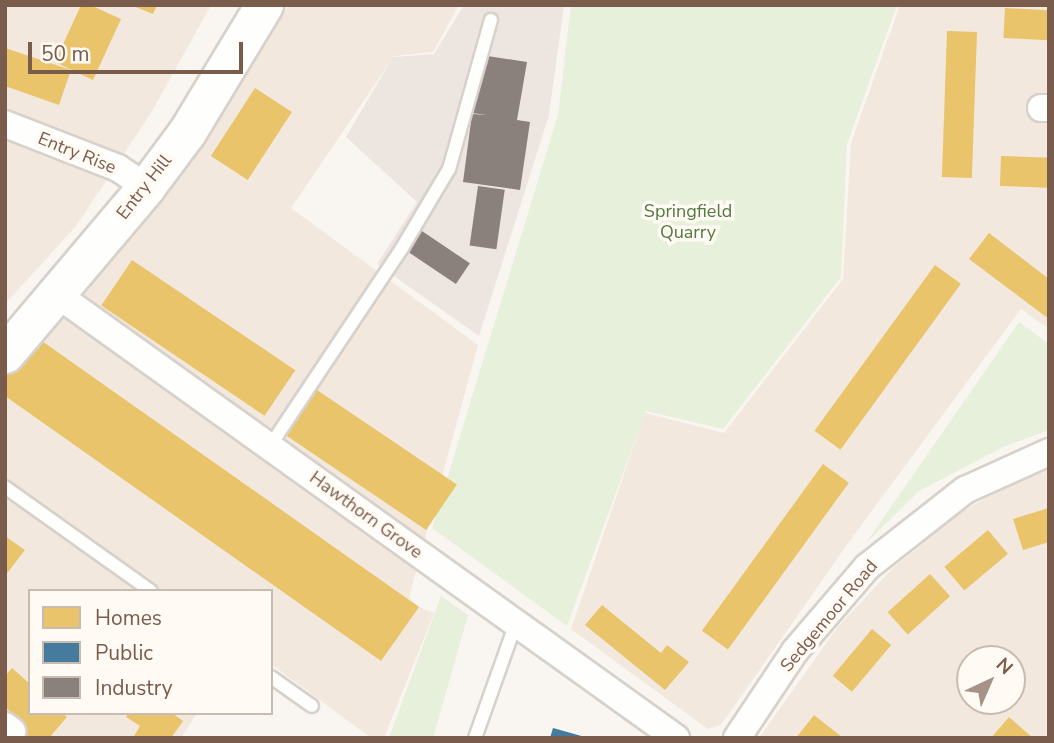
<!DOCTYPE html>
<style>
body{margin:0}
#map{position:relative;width:1054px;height:743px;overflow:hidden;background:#f9f5f0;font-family:"Nunito Sans",sans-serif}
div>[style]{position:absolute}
.residential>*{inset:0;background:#f2e8de}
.industrial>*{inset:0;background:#ede5e0}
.green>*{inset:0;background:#e7f0db}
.homes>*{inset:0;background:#e9c46a;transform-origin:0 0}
.public>*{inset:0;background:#457b9d}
.industry>*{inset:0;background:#8a817c;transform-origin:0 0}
.roads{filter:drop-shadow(2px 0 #d7d1cb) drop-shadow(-2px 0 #d7d1cb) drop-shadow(0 2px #d7d1cb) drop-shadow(0 -2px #d7d1cb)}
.lane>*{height:12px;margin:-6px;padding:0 6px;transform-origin:6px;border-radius:6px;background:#fefefd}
.street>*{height:26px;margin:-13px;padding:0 13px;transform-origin:13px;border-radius:13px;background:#fefefd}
.secondary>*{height:37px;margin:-18.5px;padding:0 18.5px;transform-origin:18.5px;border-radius:18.5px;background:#fefefd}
span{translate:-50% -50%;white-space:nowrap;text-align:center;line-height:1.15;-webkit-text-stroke:7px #fffaf3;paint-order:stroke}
.street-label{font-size:18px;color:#7a5c4d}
.park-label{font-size:18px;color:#537a41}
.frame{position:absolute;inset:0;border:7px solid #7a5c4d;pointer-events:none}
.legend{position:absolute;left:28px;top:589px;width:245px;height:126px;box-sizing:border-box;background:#fffaf3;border:2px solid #cabbb1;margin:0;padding:9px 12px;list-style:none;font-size:21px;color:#7a5c4d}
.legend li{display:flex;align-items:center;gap:14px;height:35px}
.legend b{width:35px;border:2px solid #cabbb1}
.north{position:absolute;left:956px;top:645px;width:70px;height:70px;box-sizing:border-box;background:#fffaf3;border:2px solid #cabbb1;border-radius:50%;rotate:44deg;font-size:19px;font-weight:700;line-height:28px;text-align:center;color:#7a5c4d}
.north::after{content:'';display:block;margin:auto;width:24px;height:32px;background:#a69286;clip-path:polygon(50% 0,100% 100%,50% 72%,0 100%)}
.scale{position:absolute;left:28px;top:42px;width:215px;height:32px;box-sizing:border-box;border:4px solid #7a5c4d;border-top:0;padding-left:9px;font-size:21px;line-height:24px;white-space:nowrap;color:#7a5c4d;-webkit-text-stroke:5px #fffaf3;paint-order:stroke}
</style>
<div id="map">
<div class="residential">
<div style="clip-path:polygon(5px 5px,211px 5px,151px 113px,76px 226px,5px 304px)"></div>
<div style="clip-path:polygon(289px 5px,459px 5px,433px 52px,394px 56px,291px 208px,478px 345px,409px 597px,419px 607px,434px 613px,384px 738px,371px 738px,271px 664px,271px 591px,30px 591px,30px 713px,197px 713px,181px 738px,5px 738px,5px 377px,55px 325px,196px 156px)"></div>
<div style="clip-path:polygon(900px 5px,1049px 5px,1049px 329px,1021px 309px,851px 539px,721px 725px,708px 729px,571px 629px,645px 413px,724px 433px,843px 279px,851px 143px)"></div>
<div style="clip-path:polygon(evenodd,1049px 470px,1049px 738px,759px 738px,837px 628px,892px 569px,960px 513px,1007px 485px,1049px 470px,970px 659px,1012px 659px,1012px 701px,970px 701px,970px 659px)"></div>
</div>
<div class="industrial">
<div style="clip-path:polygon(464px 5px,564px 5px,549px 115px,479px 336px,377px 264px,417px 202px,346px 137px,393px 57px,434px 54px)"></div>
</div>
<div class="green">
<div style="clip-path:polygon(571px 5px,897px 5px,847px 144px,841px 277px,723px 429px,646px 411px,567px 626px,432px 528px,558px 115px)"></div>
<div style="clip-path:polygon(1019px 322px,1049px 344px,1049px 430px,1005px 446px,919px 491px,866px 543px)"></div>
<div style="clip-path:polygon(441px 596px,468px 615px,433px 738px,389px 738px)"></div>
</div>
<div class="homes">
<div style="clip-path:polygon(81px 5px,90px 5px,121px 19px,93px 80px,55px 62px)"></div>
<div style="clip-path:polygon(131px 5px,157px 5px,153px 14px)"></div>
<div style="left:1005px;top:8px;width:44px;height:30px;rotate:3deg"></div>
<div style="left:947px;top:31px;width:30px;height:146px;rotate:2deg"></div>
<div style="clip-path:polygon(5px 48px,71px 70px,59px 105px,5px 86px)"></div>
<div style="left:255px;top:88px;width:44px;height:81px;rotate:33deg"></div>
<div style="left:1001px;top:156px;width:48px;height:30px;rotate:2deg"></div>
<div style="clip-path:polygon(989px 233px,1049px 279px,1049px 319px,969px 259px)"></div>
<div style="left:132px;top:260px;width:197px;height:55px;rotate:34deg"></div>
<div style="left:935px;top:265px;width:32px;height:205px;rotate:36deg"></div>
<div style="clip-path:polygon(32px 334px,419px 607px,381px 661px,5px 396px,5px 372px)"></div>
<div style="left:311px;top:386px;width:176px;height:55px;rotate:34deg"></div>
<div style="left:823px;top:464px;width:32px;height:206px;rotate:36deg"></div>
<div style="clip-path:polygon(1049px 508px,1049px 542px,1023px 550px,1013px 519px)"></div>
<div style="left:988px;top:530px;width:31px;height:57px;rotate:50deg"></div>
<div style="clip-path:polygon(5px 536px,25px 550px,5px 576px)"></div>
<div style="left:930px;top:574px;width:30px;height:57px;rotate:48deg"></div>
<div style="clip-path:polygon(602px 605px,661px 653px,667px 645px,689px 662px,665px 690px,585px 625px)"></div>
<div style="left:872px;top:629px;width:25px;height:61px;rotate:40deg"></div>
<div style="clip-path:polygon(12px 668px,30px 684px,30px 713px,62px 713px,67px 717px,49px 738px,11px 738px,24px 723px,5px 707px,5px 676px)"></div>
<div style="clip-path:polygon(128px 713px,172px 713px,183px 721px,171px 738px,133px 738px,140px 726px,126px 717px)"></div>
<div style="clip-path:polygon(814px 715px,838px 734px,843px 738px,796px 738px)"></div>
<div style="clip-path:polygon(1009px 717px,1033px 738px,991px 738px)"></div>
</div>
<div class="public">
<div style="clip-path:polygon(553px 728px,585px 737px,585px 738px,550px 738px)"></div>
</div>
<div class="industry">
<div style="clip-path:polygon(481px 55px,527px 62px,517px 120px,530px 122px,520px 190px,463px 182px,472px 114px,487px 115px,472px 113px)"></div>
<div style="left:478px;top:186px;width:27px;height:60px;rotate:8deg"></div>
<div style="left:416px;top:227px;width:65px;height:25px;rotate:34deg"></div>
</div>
<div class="roads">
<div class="lane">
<div style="left:270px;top:446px;width:238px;rotate:-56.3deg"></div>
<div style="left:402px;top:248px;width:92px;rotate:-59.3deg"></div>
<div style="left:449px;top:169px;width:155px;rotate:-74.3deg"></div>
<div style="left:5px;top:487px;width:179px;rotate:35.5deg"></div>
<div style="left:271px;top:677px;width:50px;rotate:35.3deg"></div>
<div style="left:475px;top:738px;width:122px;rotate:-70.4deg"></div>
</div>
<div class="street">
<div style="left:1041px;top:108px;width:8px"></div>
<div style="left:5px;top:124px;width:121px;rotate:21.3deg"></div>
<div style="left:118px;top:168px;width:34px;rotate:34deg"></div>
<div style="left:55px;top:293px;width:764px;rotate:35.62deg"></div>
<div style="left:5px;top:726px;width:9px;rotate:36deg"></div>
<div style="left:737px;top:738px;width:105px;rotate:-56.3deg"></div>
<div style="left:795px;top:651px;width:111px;rotate:-49.4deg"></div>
<div style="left:867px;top:567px;width:125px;rotate:-38.2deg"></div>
<div style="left:965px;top:490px;width:92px;rotate:-24.3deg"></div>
</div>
<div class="secondary">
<div style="left:5px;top:354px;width:219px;rotate:-49.8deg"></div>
<div style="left:146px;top:187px;width:69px;rotate:-53.3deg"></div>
<div style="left:187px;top:132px;width:149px;rotate:-58.8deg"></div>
</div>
</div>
<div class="street-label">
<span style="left:77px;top:153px;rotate:22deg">Entry Rise</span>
<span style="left:144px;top:187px;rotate:-52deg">Entry Hill</span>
<span style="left:366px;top:515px;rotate:36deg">Hawthorn Grove</span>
<span style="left:829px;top:616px;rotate:-50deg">Sedgemoor Road</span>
</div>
<div class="park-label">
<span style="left:688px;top:222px">Springfield<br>Quarry</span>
</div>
<div class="frame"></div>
<ul class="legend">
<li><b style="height:19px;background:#e9c46a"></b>Homes</li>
<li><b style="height:19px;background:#457b9d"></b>Public</li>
<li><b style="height:19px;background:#8a817c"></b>Industry</li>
</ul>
<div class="north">N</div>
<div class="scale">50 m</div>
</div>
